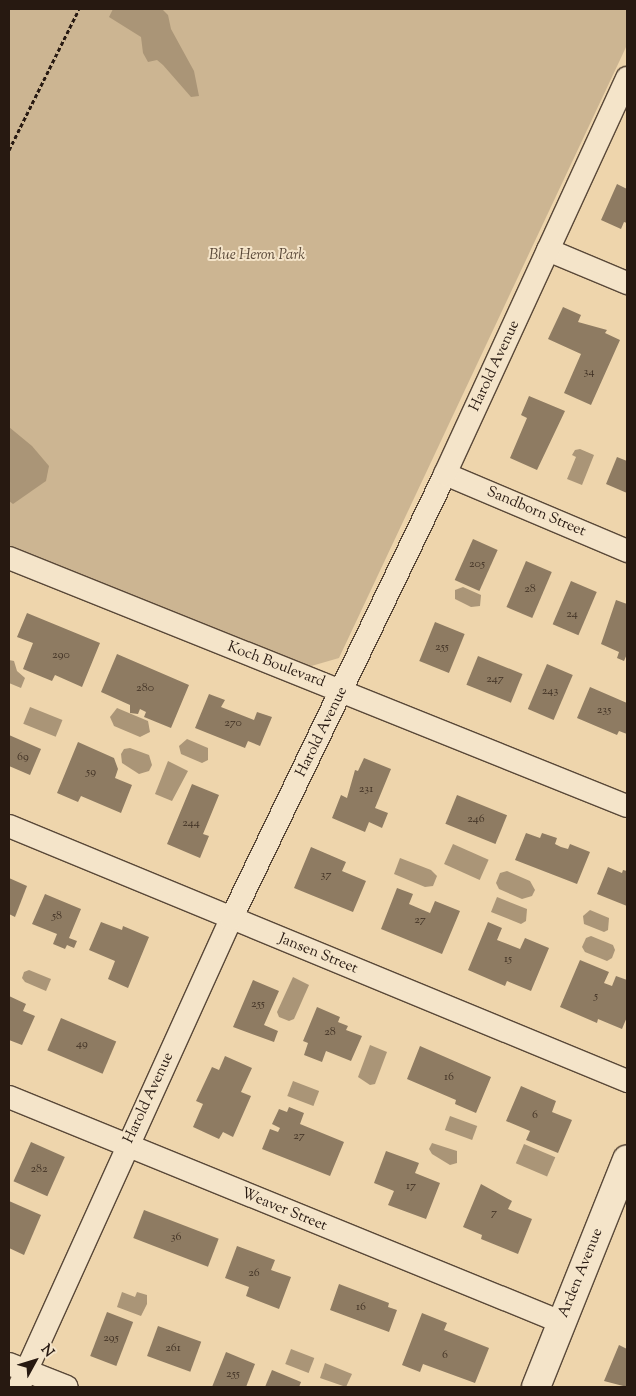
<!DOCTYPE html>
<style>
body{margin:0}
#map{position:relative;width:636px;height:1396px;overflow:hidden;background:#eed5ac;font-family:"Sorts Mill Goudy",serif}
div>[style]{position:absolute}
.green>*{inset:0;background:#ccb592}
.water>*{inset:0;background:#aa9577;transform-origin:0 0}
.building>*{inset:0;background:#8e7b62;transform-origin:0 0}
.path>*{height:3px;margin-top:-1.5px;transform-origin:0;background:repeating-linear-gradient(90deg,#271911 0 4px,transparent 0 6.5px)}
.roads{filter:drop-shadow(1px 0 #594838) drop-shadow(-1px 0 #594838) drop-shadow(0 1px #594838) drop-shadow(0 -1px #594838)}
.minor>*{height:22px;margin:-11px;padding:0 11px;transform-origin:11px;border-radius:11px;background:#f4e4c9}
.tertiary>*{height:28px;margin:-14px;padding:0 14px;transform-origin:14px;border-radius:14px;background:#f4e4c9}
span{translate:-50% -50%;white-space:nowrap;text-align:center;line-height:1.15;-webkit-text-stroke:4px #f4e4c9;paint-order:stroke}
.number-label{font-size:12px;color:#413225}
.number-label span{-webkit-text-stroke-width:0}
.park-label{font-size:15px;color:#594838;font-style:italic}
.street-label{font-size:15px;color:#271911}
.frame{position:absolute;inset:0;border:10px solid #271911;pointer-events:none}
.north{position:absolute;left:10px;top:1336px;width:50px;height:50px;-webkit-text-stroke:4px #f4e4c9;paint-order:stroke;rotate:51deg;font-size:14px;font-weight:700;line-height:20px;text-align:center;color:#271911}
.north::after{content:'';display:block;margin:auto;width:18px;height:22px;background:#271911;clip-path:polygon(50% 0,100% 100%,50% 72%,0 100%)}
</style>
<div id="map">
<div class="green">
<div style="clip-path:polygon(9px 9px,627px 9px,627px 45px,339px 658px,301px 669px,9px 547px)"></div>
</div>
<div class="water">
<div style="clip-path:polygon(113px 9px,162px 9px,168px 15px,171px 29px,194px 71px,199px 96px,191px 97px,163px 65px,157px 60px,148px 62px,143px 53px,141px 37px,109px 17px)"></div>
<div style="clip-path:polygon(9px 427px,32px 446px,49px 466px,46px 481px,13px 504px,9px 501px)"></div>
<div style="clip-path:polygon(580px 449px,594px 455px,582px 485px,567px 479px,576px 457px,572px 455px,575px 450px)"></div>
<div style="clip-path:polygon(463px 587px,481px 595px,480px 606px,471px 607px,455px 599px,455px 590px)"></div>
<div style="clip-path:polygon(9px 660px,14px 661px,17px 671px,25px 678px,21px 688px,9px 683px)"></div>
<div style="left:30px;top:707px;width:35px;height:18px;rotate:22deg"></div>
<div style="clip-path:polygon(117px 708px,148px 721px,150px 732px,140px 737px,114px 726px,110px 717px)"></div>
<div style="clip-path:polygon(187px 739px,208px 748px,208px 760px,202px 763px,181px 754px,179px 746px)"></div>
<div style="clip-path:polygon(124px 749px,130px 748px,149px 755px,152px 765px,149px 771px,139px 774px,122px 763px,121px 754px)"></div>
<div style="clip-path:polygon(168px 761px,188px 771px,172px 801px,155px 794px)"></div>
<div style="left:453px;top:844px;width:39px;height:22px;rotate:24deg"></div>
<div style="clip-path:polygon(400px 858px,431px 870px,437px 876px,433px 886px,425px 887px,394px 874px)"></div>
<div style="clip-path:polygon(507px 871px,530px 881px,535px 890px,532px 896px,522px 899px,499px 889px,496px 883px,500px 873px)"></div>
<div style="clip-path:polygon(497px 897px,527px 909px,526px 921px,521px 924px,491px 912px)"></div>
<div style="clip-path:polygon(590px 910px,609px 918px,608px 930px,604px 932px,584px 924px,583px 916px)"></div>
<div style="clip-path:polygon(591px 936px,613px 945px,615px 950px,612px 958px,607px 961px,585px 952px,582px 947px,586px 938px)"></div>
<div style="clip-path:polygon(29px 970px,51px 979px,46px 991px,25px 982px,22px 978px,24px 972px)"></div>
<div style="clip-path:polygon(293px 977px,309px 985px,294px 1019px,289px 1021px,279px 1017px,277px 1012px)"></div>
<div style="clip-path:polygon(370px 1045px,387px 1052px,375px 1084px,370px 1085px,358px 1077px)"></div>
<div style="left:293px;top:1081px;width:28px;height:16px;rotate:21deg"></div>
<div style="left:450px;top:1116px;width:29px;height:15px;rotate:20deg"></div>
<div style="clip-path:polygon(432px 1143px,457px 1151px,457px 1163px,450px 1165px,432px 1154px,429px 1149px)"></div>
<div style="left:524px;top:1144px;width:34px;height:21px;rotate:23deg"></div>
<div style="clip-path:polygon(122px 1292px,135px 1297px,137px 1292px,147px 1295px,147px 1304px,141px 1316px,117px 1307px)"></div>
<div style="left:291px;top:1349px;width:25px;height:16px;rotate:21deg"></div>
<div style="clip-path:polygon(325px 1363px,352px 1374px,346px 1387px,320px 1378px)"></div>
</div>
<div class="building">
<div style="clip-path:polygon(617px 184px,627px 189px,627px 223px,624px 222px,621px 229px,601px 220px)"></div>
<div style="clip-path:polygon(563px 307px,581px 315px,578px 322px,607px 330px,605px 333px,620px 340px,591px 405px,564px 393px,581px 354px,548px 339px)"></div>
<div style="clip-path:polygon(529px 396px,565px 411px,537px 470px,510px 458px,527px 418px,521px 415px)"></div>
<div style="clip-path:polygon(617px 457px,627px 461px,627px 493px,606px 484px)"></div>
<div style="left:473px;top:539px;width:27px;height:45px;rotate:24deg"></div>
<div style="left:526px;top:561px;width:28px;height:50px;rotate:23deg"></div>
<div style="left:571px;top:581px;width:28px;height:47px;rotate:23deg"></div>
<div style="clip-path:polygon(616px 600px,627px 604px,627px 654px,624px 661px,617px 658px,619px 652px,601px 644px)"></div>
<div style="clip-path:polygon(27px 613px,100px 643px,82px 687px,55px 675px,52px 681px,23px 669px,33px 643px,17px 637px)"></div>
<div style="left:435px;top:622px;width:32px;height:42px;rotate:22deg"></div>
<div style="clip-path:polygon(117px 654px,189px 685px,171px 728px,144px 717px,146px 712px,140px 709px,138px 714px,130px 713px,130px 705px,101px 692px)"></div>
<div style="left:478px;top:656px;width:48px;height:31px;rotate:22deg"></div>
<div style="left:547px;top:664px;width:28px;height:49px;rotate:23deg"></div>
<div style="clip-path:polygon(590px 687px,627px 703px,627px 734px,619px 731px,617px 735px,577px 718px)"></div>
<div style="clip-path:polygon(209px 694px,225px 700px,221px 707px,254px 720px,257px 712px,272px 717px,260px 746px,248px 741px,245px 748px,195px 728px)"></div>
<div style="clip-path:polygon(9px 735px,41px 749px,30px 775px,9px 766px)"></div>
<div style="clip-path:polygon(78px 742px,114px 758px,118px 769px,115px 778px,132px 785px,121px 813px,81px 796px,78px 802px,57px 793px)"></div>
<div style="clip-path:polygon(364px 758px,391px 769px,375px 808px,388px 813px,382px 828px,369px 822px,365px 832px,332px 818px,341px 795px,347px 798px,355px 770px,358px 771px)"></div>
<div style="clip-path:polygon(192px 784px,219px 795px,203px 834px,209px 836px,200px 858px,167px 844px)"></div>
<div style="left:457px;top:795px;width:54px;height:31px;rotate:22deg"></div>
<div style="clip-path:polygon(526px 833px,540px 838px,542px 833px,557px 838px,555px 844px,561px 847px,568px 849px,570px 844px,590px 852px,577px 884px,515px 860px)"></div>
<div style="clip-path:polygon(311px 847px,346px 862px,342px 871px,366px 881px,353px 912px,294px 888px)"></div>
<div style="clip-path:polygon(608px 867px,622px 873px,623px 870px,627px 871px,627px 906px,597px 894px)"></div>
<div style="clip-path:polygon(9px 878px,27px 886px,15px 917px,9px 914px)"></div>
<div style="clip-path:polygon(397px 888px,413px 894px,409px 904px,430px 913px,435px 901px,460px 911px,442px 954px,381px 929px)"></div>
<div style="clip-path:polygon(45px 894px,81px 909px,69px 938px,77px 941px,74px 948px,67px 945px,65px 949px,53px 944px,57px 934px,32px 924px)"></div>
<div style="clip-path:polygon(101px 922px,122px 930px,123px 926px,149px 937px,128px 988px,108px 979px,115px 961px,89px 950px)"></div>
<div style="clip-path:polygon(488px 922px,502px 928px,497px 940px,520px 949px,525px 938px,549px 948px,531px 991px,507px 981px,505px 986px,468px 970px)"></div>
<div style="clip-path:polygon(580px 960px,609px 972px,604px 983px,612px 986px,616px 976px,627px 980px,627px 1017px,622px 1029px,598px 1019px,597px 1023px,560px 1007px)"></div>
<div style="clip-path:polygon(253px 980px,279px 991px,264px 1025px,278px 1031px,274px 1042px,233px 1027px)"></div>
<div style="clip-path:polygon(9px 996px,26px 1004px,23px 1011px,35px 1016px,22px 1045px,9px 1040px)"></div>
<div style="clip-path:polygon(317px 1007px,340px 1017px,338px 1022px,348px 1026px,346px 1030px,362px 1036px,351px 1061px,326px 1051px,322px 1062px,304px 1055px,308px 1043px,303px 1041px)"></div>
<div style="left:61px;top:1018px;width:60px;height:35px;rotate:23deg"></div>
<div style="clip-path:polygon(420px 1046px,491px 1077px,476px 1113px,455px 1104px,456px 1100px,407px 1079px)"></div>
<div style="clip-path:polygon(225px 1056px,252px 1068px,241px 1092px,251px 1096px,233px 1137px,223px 1132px,219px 1139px,193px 1127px,203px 1104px,196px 1101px,212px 1067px,219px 1070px)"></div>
<div style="clip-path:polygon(521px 1086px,556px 1101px,552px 1112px,572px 1120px,558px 1153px,526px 1140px,530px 1131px,506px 1121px)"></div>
<div style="clip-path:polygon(289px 1107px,304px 1113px,300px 1124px,344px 1142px,330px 1176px,262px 1149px,270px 1129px,278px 1132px,280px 1128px,272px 1124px,279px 1109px,287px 1112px)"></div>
<div style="left:31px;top:1142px;width:37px;height:43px;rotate:24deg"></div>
<div style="clip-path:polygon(386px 1151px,419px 1163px,415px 1173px,440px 1183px,426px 1219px,388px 1205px,394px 1191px,374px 1183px)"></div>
<div style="clip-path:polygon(481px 1184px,512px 1201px,508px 1209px,532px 1219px,518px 1254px,481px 1239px,482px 1235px,463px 1227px)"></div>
<div style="clip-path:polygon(9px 1201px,41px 1215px,24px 1255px,9px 1248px)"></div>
<div style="left:144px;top:1210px;width:80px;height:30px;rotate:21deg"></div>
<div style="clip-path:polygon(237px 1246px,275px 1260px,271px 1270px,291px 1277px,279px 1309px,246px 1296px,249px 1287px,225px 1278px)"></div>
<div style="clip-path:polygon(339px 1284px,389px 1303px,388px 1307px,397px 1310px,389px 1332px,330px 1310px)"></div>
<div style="left:107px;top:1312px;width:28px;height:47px;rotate:21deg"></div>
<div style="clip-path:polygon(422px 1313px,447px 1323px,444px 1330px,489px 1348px,475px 1383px,423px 1364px,420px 1372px,402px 1365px)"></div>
<div style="left:158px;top:1326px;width:46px;height:32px;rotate:20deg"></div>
<div style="clip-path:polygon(619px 1345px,627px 1349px,627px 1387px,604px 1381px)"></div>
<div style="clip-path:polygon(226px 1352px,255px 1364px,246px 1387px,212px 1387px)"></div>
<div style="clip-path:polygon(272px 1370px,301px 1382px,299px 1387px,265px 1387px)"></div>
</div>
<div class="path">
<div style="left:9px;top:150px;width:157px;rotate:-63.6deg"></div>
</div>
<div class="roads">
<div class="minor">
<div style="left:548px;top:250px;width:86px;rotate:22.7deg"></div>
<div style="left:445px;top:474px;width:198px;rotate:22.9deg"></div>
<div style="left:9px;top:558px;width:666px;rotate:21.87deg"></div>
<div style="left:9px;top:826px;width:669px;rotate:22.42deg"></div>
<div style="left:9px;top:1097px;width:596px;rotate:22.18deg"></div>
<div style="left:9px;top:1364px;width:62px;rotate:21.6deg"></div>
<div style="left:19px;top:1387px;width:514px;rotate:-65.63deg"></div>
<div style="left:231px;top:919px;width:494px;rotate:-64.3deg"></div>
<div style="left:445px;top:474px;width:436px;rotate:-65.3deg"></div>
</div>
<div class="tertiary">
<div style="left:536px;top:1387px;width:245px;rotate:-68.2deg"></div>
</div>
</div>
<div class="number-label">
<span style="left:589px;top:373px">34</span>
<span style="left:477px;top:565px">205</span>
<span style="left:530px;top:590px">28</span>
<span style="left:572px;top:615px">24</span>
<span style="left:442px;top:648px">255</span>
<span style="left:61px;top:656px">290</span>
<span style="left:495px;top:680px">247</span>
<span style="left:145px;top:689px">280</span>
<span style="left:550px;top:692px">243</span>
<span style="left:604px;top:711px">235</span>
<span style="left:233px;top:724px">270</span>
<span style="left:23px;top:758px">69</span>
<span style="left:91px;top:773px">59</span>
<span style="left:366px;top:790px">231</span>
<span style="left:476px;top:820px">246</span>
<span style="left:191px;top:824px">244</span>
<span style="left:326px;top:876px">37</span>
<span style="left:57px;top:917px">58</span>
<span style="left:420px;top:921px">27</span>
<span style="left:508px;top:960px">15</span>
<span style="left:596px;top:997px">5</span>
<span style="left:258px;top:1005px">255</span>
<span style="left:330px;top:1033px">28</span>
<span style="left:82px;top:1045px">49</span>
<span style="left:449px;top:1078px">16</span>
<span style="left:535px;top:1116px">6</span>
<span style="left:299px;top:1137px">27</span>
<span style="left:39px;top:1170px">282</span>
<span style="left:411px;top:1187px">17</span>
<span style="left:494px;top:1214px">7</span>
<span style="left:176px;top:1238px">36</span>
<span style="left:254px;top:1274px">26</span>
<span style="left:361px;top:1308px">16</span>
<span style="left:111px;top:1339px">295</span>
<span style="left:173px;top:1349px">261</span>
<span style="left:445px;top:1356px">6</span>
<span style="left:233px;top:1375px">255</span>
</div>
<div class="park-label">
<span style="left:257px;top:256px">Blue Heron Park</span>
</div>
<div class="street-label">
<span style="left:495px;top:366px;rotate:-65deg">Harold Avenue</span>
<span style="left:536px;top:512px;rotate:23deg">Sandborn Street</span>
<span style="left:276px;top:665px;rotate:21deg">Koch Boulevard</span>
<span style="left:322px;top:732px;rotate:-64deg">Harold Avenue</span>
<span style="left:318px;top:954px;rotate:22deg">Jansen Street</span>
<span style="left:149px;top:1098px;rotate:-65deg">Harold Avenue</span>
<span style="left:284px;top:1210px;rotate:22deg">Weaver Street</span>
<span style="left:581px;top:1273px;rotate:-68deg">Arden Avenue</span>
</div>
<div class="frame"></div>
<div class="north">N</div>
</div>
